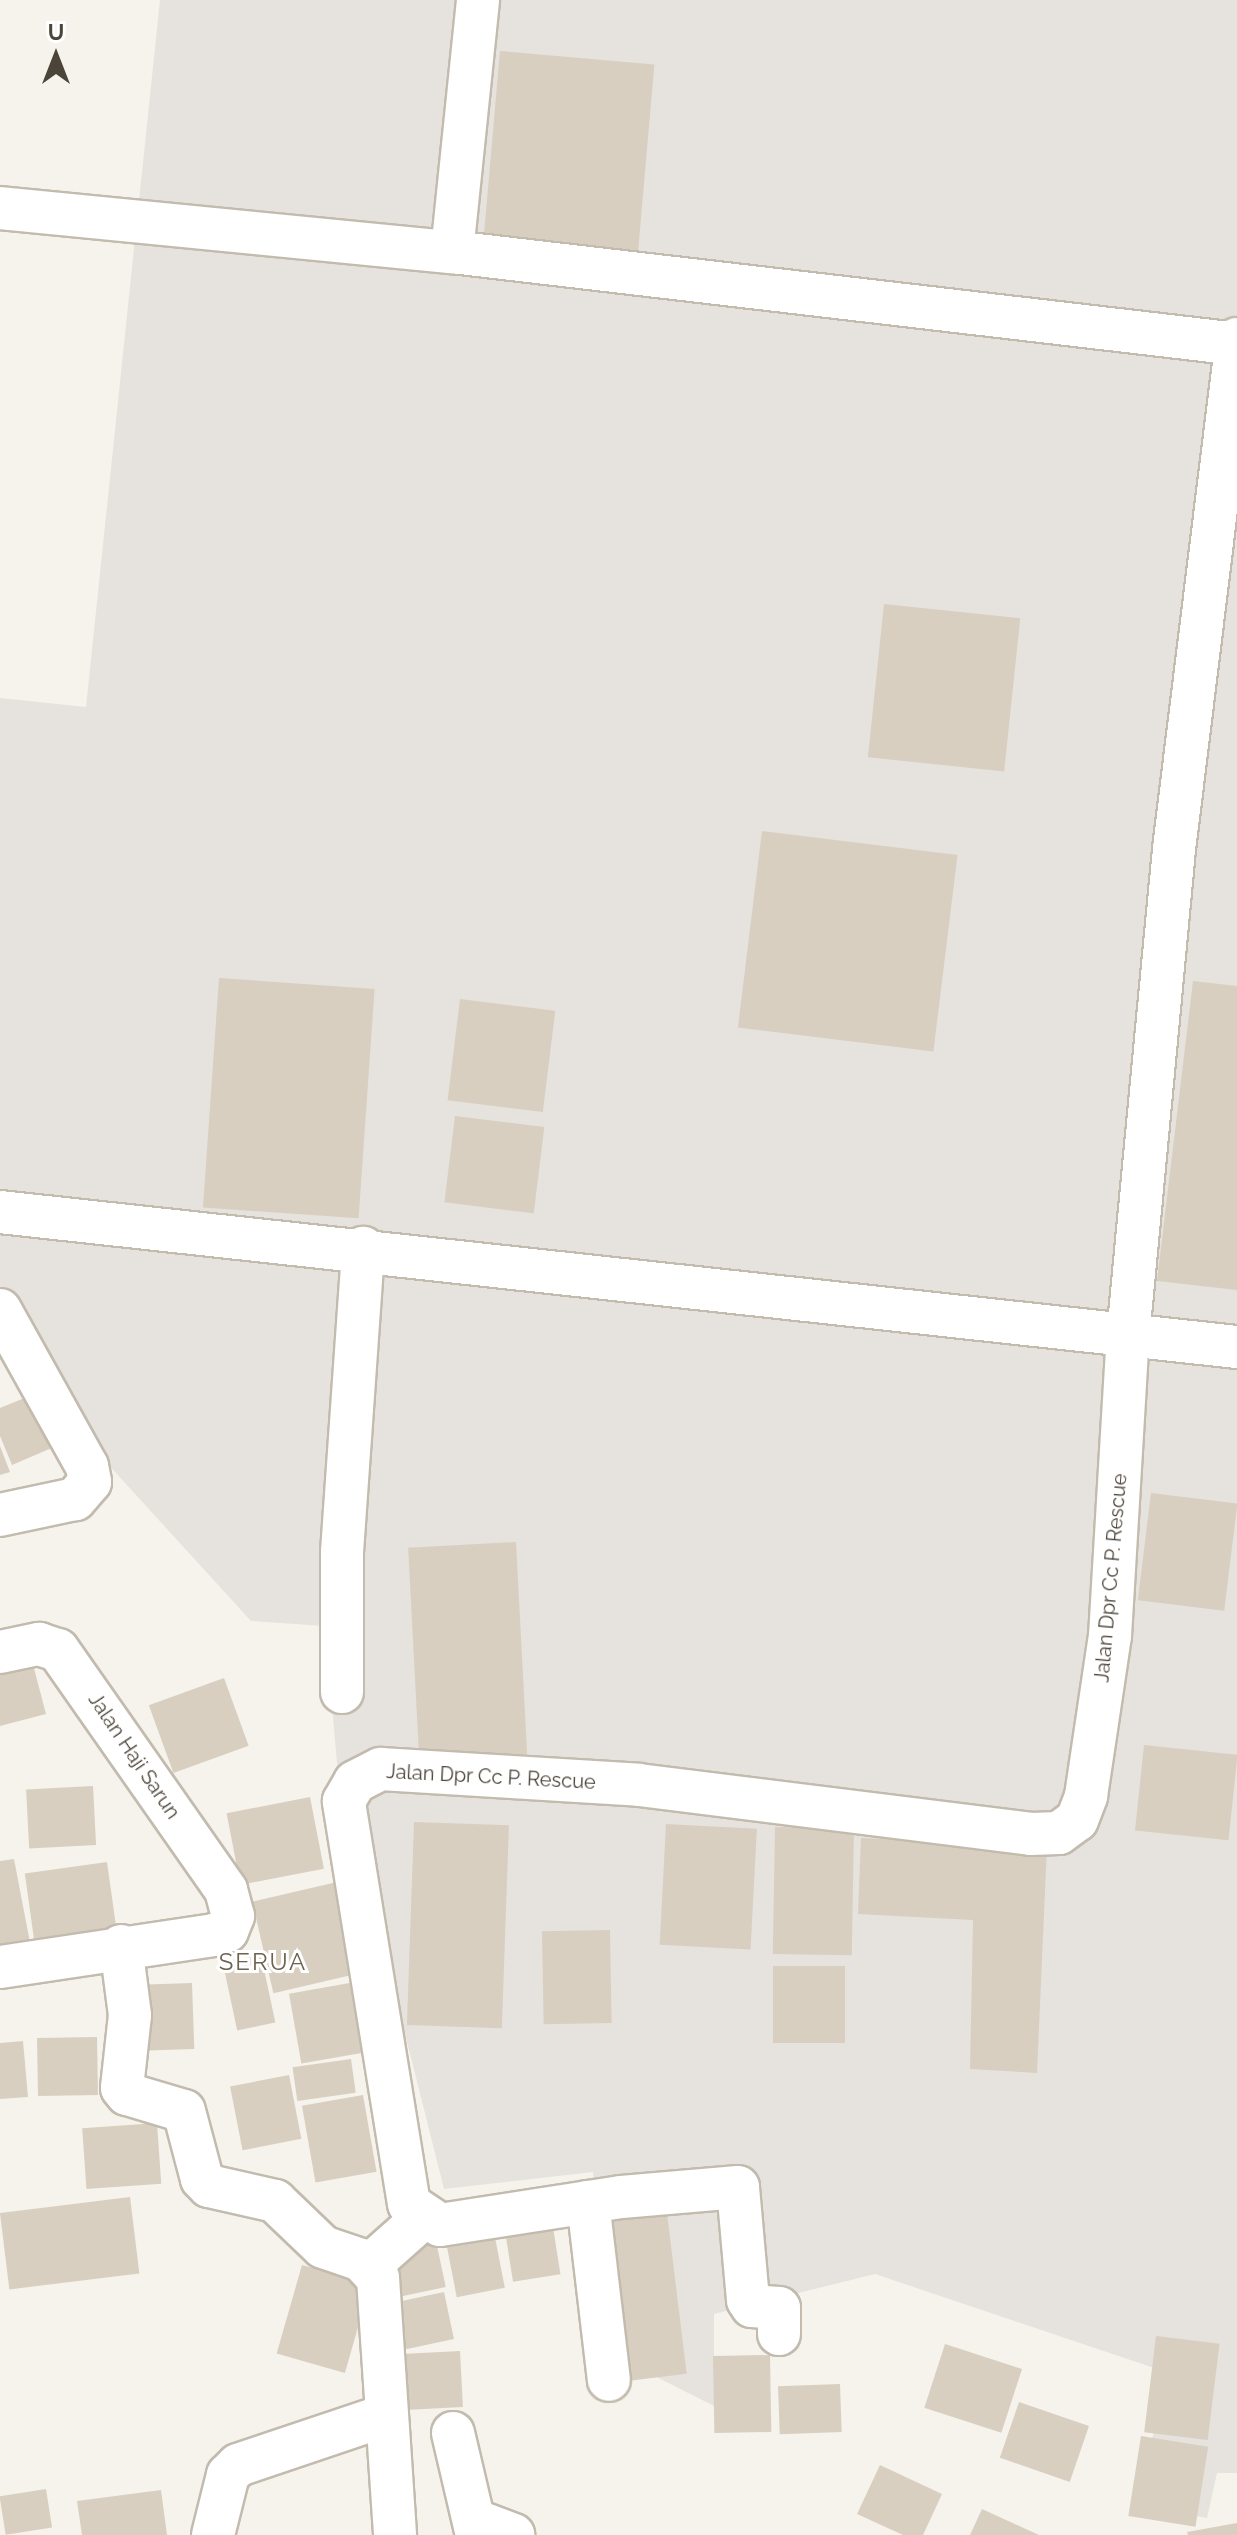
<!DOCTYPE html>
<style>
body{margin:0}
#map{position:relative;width:1237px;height:2535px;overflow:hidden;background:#f6f3ec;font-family:Raleway,sans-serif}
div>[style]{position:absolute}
.industrial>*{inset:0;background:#e6e2dd}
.building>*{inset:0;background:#d8cfc1;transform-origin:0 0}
.roads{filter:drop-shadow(2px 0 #c2bbae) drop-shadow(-2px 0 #c2bbae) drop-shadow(0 2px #c2bbae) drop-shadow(0 -2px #c2bbae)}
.minor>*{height:42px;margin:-21px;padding:0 21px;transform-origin:21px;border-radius:21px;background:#fff}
span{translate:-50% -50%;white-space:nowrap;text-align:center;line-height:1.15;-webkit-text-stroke:6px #fff;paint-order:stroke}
.street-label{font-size:20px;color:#4b4439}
.quarter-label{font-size:24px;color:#6e6250;letter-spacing:2px}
.north{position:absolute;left:16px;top:16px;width:80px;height:80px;-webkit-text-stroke:6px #fff;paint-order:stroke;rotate:0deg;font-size:22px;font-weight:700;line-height:32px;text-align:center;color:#4b4439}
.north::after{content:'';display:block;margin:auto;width:28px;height:36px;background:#4b4439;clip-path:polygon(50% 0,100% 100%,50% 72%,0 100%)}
</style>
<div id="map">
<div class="industrial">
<div style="clip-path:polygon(160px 0,1237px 0,1237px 2473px,1217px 2473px,1207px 2518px,1135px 2505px,1169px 2373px,875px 2274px,714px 2314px,714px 2406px,617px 2357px,593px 2172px,444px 2189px,337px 1763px,325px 1626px,251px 1621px,105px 1461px,0 1318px,0 698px,86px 707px)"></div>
</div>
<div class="building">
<div style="left:500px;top:51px;width:155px;height:202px;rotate:5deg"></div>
<div style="left:884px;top:604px;width:137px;height:154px;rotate:6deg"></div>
<div style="left:762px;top:831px;width:197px;height:198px;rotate:7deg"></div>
<div style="left:219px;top:978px;width:156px;height:230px;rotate:4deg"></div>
<div style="clip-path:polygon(1193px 981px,1237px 986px,1237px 1290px,1157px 1281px)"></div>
<div style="left:460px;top:999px;width:96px;height:102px;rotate:7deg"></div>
<div style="left:455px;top:1116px;width:90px;height:87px;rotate:7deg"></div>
<div style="clip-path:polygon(39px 1392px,61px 1444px,12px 1465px,0 1436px,0 1408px)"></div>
<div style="clip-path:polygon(0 1446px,10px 1472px,0 1475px)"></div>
<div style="left:1151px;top:1493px;width:87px;height:108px;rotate:7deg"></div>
<div style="left:516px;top:1542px;width:212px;height:108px;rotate:87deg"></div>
<div style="clip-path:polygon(31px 1657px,46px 1714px,0 1726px,0 1665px)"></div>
<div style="left:224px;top:1678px;width:72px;height:80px;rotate:70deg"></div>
<div style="left:1144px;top:1745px;width:94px;height:86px;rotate:6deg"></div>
<div style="left:93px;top:1786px;width:59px;height:67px;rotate:87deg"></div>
<div style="left:310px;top:1797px;width:73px;height:85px;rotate:79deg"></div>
<div style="left:414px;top:1822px;width:95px;height:203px;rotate:2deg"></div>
<div style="left:666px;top:1824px;width:91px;height:121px;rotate:3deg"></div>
<div style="left:775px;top:1827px;width:79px;height:127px;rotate:1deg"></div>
<div style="clip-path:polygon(861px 1838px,1047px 1846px,1037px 2073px,970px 2069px,973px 1920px,858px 1914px)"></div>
<div style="clip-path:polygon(14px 1859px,32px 1953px,0 1959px,0 1861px)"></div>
<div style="left:107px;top:1862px;width:69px;height:83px;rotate:82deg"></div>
<div style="left:337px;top:1882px;width:94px;height:87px;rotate:77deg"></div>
<div style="left:610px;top:1930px;width:93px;height:68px;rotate:89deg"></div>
<div style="left:261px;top:1955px;width:69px;height:39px;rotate:78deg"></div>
<div style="left:773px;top:1966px;width:72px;height:77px"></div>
<div style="left:355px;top:1982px;width:71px;height:67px;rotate:80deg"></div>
<div style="left:192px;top:1983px;width:66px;height:53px;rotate:88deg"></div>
<div style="left:97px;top:2037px;width:58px;height:60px;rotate:89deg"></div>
<div style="clip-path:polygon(23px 2041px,28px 2097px,0 2099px,0 2043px)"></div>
<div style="left:351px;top:2059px;width:34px;height:59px;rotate:82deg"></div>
<div style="left:289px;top:2075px;width:65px;height:60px;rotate:79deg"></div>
<div style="left:363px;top:2095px;width:78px;height:62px;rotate:80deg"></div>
<div style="left:157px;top:2123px;width:61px;height:75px;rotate:86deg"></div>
<div style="left:130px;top:2197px;width:77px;height:131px;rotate:83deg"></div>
<div style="left:665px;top:2197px;width:178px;height:68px;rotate:83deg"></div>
<div style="left:552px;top:2221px;width:54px;height:48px;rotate:81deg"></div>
<div style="left:493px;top:2227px;width:62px;height:49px;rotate:79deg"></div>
<div style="left:436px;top:2241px;width:47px;height:46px;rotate:78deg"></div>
<div style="left:302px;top:2265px;width:71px;height:92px;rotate:16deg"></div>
<div style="left:444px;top:2292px;width:48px;height:54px;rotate:78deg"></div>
<div style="left:1156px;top:2336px;width:64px;height:97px;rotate:7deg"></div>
<div style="left:945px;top:2344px;width:81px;height:67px;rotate:18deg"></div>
<div style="left:460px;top:2351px;width:56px;height:58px;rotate:87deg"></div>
<div style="left:770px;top:2355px;width:77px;height:57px;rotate:89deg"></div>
<div style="left:840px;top:2384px;width:48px;height:62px;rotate:88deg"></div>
<div style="left:1019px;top:2402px;width:74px;height:59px;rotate:19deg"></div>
<div style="left:1141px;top:2436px;width:68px;height:81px;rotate:9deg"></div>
<div style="clip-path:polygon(880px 2465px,942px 2494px,923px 2535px,903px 2535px,857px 2514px)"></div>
<div style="left:46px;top:2489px;width:39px;height:47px;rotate:81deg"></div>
<div style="clip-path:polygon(161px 2490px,167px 2535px,82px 2535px,77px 2501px)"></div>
<div style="clip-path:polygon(982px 2509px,1039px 2535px,970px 2535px)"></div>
<div style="clip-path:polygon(1237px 2523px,1237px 2535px,1188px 2535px,1187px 2532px)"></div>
</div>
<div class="roads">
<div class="minor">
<div style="left:0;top:208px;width:454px;rotate:5.6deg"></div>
<div style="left:452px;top:252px;width:790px;rotate:6.68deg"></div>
<div style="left:452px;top:252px;width:253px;rotate:-84.1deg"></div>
<div style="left:0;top:1212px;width:1244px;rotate:6.23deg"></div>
<div style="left:0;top:1310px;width:179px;rotate:60.9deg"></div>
<div style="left:87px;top:1466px;width:16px;rotate:79deg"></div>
<div style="left:90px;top:1482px;width:23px;rotate:131deg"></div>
<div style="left:75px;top:1499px;width:77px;rotate:168deg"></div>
<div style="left:0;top:1652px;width:40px;rotate:-12deg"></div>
<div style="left:39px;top:1644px;width:20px;rotate:18deg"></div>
<div style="left:58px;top:1650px;width:293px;rotate:55deg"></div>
<div style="left:226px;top:1890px;width:27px;rotate:75deg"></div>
<div style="left:233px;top:1916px;width:16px;rotate:112deg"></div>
<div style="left:227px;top:1931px;width:14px;rotate:163deg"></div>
<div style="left:214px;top:1935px;width:216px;rotate:171.5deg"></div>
<div style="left:342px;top:1692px;width:140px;rotate:-90deg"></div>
<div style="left:342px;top:1552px;width:305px;rotate:-86deg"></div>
<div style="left:121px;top:1946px;width:70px;rotate:82.6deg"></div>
<div style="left:130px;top:2015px;width:73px;rotate:96.3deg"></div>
<div style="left:122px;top:2088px;width:8px;rotate:50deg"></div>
<div style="left:127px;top:2094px;width:59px;rotate:16.6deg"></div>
<div style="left:184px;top:2111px;width:70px;rotate:75.2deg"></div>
<div style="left:202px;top:2179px;width:10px;rotate:45deg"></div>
<div style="left:209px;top:2186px;width:68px;rotate:12.8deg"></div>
<div style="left:275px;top:2201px;width:66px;rotate:43.8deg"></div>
<div style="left:323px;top:2247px;width:40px;rotate:18.9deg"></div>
<div style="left:361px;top:2260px;width:25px;rotate:47deg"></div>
<div style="left:378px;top:2278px;width:258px;rotate:86.2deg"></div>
<div style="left:588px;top:2202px;width:179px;rotate:83.3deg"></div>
<div style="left:370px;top:2265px;width:71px;rotate:-41.6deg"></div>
<div style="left:779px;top:2334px;width:26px;rotate:-90deg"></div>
<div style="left:779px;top:2308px;width:27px;rotate:-176deg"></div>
<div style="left:752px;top:2306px;width:7px;rotate:-124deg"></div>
<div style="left:748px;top:2300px;width:113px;rotate:-95.1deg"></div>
<div style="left:738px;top:2187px;width:117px;rotate:175.1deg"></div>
<div style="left:621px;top:2197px;width:183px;rotate:171.2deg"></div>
<div style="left:440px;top:2225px;width:37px;rotate:-146deg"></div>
<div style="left:409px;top:2204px;width:408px;rotate:-99.2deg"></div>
<div style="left:344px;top:1801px;width:22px;rotate:-60deg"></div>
<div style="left:355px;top:1782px;width:29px;rotate:-27deg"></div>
<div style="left:381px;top:1769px;width:258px;rotate:3.5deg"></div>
<div style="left:639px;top:1785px;width:395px;rotate:7.1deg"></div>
<div style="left:1031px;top:1834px;width:28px;rotate:-2deg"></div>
<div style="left:1059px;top:1833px;width:22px;rotate:-36deg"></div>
<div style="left:1077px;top:1820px;width:26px;rotate:-69deg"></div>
<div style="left:1086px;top:1796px;width:162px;rotate:-81.5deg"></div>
<div style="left:1110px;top:1636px;width:301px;rotate:-86.6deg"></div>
<div style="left:1128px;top:1336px;width:489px;rotate:-84.6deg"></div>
<div style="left:1174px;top:849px;width:514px;rotate:-82.96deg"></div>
<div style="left:453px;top:2433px;width:105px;rotate:76.8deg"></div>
<div style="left:477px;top:2521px;width:39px;rotate:21deg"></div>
<div style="left:213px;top:2535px;width:62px;rotate:-76deg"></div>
<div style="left:228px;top:2475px;width:14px;rotate:-45deg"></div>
<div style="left:238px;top:2465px;width:154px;rotate:-18.6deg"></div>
</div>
</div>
<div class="street-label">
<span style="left:1111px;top:1578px;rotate:-85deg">Jalan Dpr Cc P. Rescue</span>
<span style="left:134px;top:1756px;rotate:56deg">Jalan Haji Sarun</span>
<span style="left:491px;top:1777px;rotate:3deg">Jalan Dpr Cc P. Rescue</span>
</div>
<div class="quarter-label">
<span style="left:263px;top:1962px">SERUA</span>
</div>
<div class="north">U</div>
</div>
